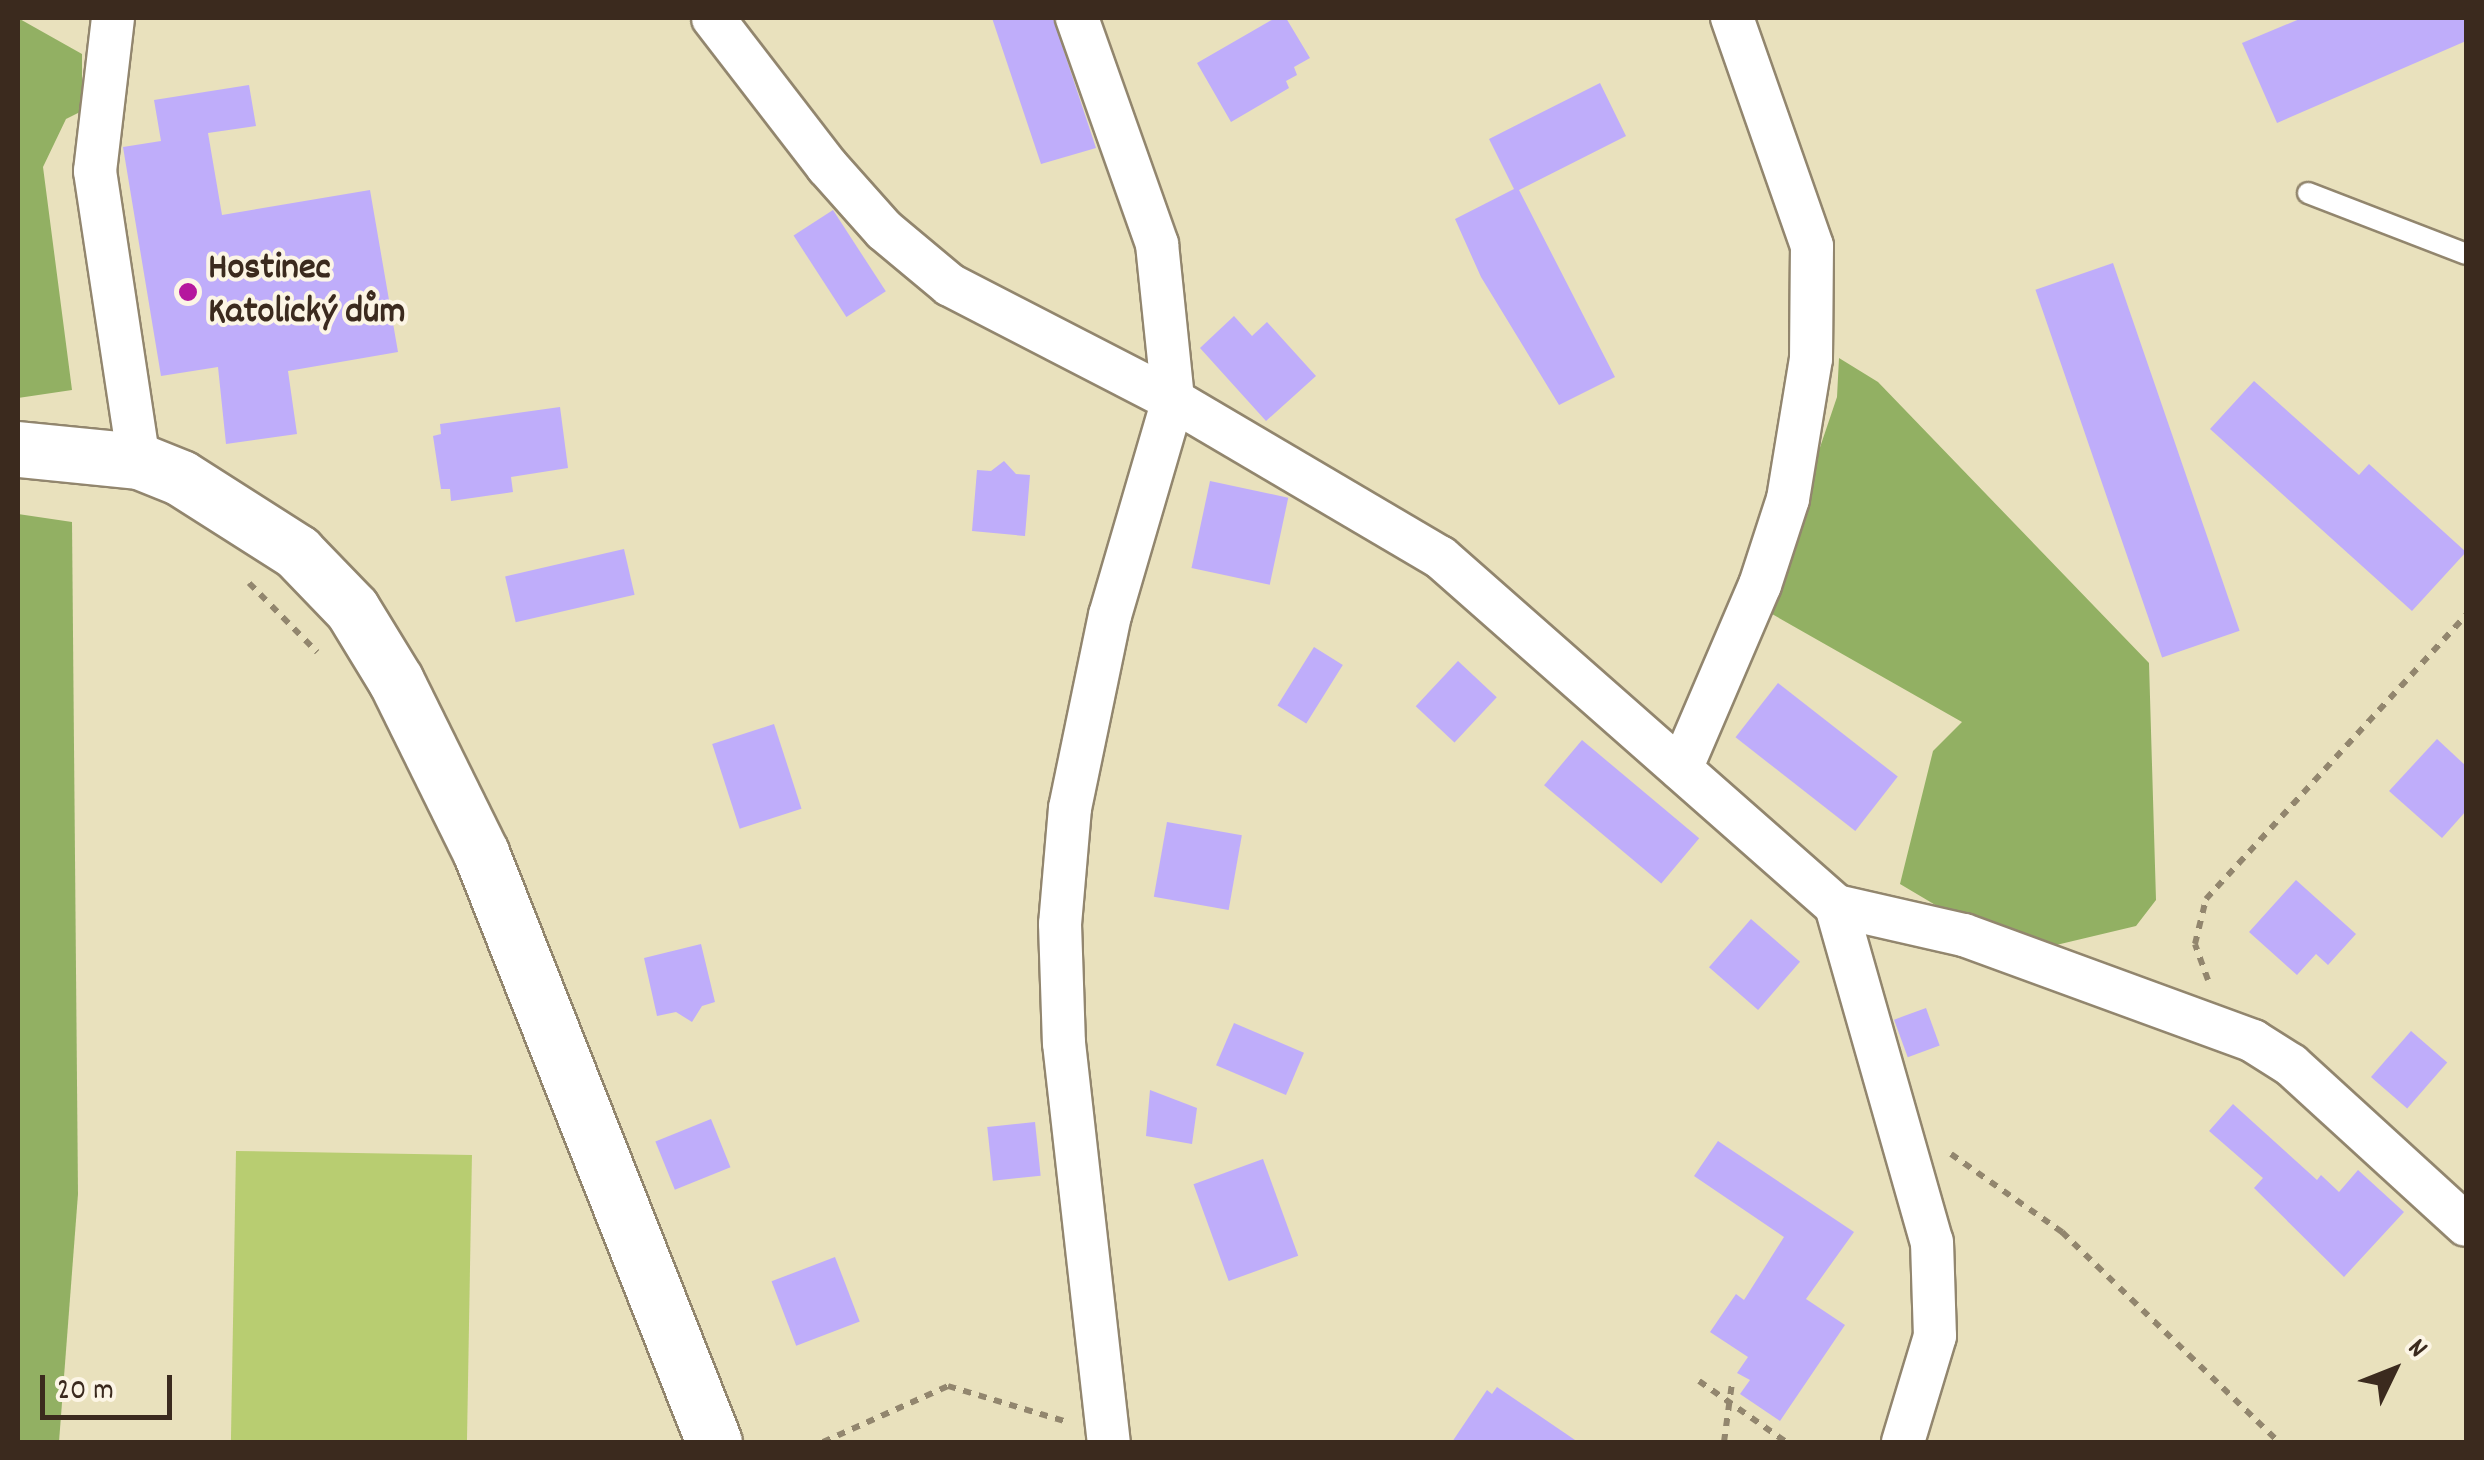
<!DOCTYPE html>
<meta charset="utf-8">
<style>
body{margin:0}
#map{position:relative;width:2484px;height:1460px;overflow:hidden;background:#e9e1bd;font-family:Dekko,sans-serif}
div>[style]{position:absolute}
.green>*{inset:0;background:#b8cd71;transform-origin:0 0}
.forest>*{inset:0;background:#92b063}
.building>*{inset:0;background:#bfadfa;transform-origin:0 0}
.path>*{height:6px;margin-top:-3px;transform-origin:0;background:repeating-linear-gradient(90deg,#92866e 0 8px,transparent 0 16px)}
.roads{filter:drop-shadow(2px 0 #92866e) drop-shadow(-2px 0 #92866e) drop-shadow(0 2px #92866e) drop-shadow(0 -2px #92866e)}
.lane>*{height:20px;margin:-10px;padding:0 10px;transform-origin:10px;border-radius:10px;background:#fff}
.street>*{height:42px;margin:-21px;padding:0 21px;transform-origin:21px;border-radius:21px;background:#fff}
.secondary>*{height:55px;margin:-27.5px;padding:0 27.5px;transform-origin:27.5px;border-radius:27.5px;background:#fff}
.dots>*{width:28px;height:28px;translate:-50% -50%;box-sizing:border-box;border:5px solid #fcf5e5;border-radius:50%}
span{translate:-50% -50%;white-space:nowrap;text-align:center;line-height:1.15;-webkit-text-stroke:8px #fcf5e5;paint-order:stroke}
.poi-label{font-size:38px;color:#3b2a1e;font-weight:700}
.left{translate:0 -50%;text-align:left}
.frame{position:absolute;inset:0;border:20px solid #3b2a1e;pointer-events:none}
.north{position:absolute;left:2344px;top:1320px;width:100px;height:100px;-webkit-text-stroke:8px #fcf5e5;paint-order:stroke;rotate:47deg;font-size:28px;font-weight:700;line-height:40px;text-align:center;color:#3b2a1e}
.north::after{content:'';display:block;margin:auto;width:35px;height:45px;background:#3b2a1e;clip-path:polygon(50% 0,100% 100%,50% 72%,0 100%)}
.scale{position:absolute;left:40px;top:1375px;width:132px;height:45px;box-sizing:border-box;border:5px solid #3b2a1e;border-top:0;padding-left:12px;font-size:30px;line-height:35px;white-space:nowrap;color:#3b2a1e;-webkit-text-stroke:8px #fcf5e5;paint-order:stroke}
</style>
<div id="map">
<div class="green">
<div style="left:236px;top:1151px;width:236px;height:291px;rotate:1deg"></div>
</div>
<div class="forest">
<div style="clip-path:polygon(18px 18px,82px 54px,82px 111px,66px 119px,43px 167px,72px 390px,18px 398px)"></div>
<div style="clip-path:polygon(1839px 358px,1878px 382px,2149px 663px,2156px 900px,2136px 926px,2018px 954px,1900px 884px,1933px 751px,1962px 722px,1765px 610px,1837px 397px)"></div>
<div style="clip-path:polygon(18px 514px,72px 522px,78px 1194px,59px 1442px,18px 1442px)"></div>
</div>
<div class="building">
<div style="clip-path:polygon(992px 18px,1053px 18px,1096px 148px,1041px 164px)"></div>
<div style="clip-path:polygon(1275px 18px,1286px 18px,1310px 58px,1294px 67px,1297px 75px,1286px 81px,1289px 88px,1231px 122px,1197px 63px)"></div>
<div style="clip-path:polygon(2302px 18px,2466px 18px,2466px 41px,2277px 123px,2242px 43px)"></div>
<div style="clip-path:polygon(1600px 83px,1626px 136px,1519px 190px,1615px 377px,1559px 405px,1481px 277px,1455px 219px,1514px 189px,1489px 139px)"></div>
<div style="clip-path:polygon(249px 85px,256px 126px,208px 133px,222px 215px,370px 190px,398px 352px,288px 371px,297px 434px,226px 444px,218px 367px,161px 376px,123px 147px,161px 141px,154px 100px)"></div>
<div style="left:833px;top:210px;width:97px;height:47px;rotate:57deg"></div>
<div style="left:2113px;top:263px;width:389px;height:82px;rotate:71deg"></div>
<div style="clip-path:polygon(1234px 316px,1252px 336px,1267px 322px,1316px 376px,1266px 421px,1200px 348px)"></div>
<div style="clip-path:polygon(2254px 381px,2359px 475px,2369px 464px,2466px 552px,2412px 611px,2210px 429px)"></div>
<div style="clip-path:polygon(560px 407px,568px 468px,511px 477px,513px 492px,451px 501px,450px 489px,441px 489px,433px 436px,441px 434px,440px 424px)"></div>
<div style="clip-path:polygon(1004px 461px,1016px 474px,1030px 475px,1025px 536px,972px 531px,977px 470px,991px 471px)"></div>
<div style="left:1210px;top:481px;width:80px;height:89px;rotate:12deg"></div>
<div style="left:624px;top:549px;width:47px;height:122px;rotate:77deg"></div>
<div style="left:1314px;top:647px;width:34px;height:69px;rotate:32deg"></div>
<div style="left:1458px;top:661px;width:53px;height:62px;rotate:43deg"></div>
<div style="left:1778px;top:683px;width:152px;height:69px;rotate:38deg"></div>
<div style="left:774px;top:724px;width:89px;height:65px;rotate:72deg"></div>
<div style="clip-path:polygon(2437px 739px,2466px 766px,2466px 811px,2442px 838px,2389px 791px)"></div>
<div style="left:1582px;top:740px;width:153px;height:59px;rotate:40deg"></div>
<div style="left:1167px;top:822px;width:76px;height:76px;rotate:10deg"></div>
<div style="clip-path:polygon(2296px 880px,2356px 934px,2328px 965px,2316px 954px,2297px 975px,2249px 932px)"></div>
<div style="left:1751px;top:919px;width:65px;height:64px;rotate:41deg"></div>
<div style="clip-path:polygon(701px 944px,715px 1002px,702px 1006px,692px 1022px,676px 1012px,657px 1016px,644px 958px)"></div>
<div style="left:1926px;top:1008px;width:40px;height:34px;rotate:70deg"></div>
<div style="left:1234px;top:1023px;width:76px;height:46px;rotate:23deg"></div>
<div style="left:2411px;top:1031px;width:48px;height:61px;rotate:41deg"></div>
<div style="clip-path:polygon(1150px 1090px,1197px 1108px,1192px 1144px,1146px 1136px)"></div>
<div style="clip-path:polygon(2233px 1104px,2317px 1180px,2321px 1175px,2339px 1192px,2358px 1170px,2404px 1212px,2344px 1277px,2254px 1188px,2263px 1178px,2209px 1131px)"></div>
<div style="left:711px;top:1119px;width:52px;height:60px;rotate:68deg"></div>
<div style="left:1035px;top:1122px;width:54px;height:48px;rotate:84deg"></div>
<div style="clip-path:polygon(1718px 1141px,1854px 1232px,1806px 1299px,1845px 1325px,1780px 1421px,1740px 1394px,1750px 1380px,1737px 1373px,1748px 1357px,1710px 1332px,1736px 1294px,1744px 1300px,1784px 1237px,1694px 1176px)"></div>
<div style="left:1263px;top:1159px;width:103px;height:74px;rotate:70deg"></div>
<div style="left:835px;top:1257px;width:69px;height:68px;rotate:69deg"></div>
<div style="clip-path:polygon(1497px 1387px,1578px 1442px,1452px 1442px,1487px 1390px,1492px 1394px)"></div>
</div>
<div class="path">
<div style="left:249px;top:583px;width:97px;rotate:45.4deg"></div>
<div style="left:2208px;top:980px;width:38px;rotate:-110deg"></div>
<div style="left:2195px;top:944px;width:46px;rotate:-76.3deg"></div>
<div style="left:2206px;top:899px;width:385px;rotate:-47.5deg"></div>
<div style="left:1951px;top:1154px;width:136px;rotate:35.1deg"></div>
<div style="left:2062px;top:1232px;width:302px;rotate:44.1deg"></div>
<div style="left:1699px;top:1381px;width:106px;rotate:35deg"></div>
<div style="left:823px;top:1442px;width:137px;rotate:-24.1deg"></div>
<div style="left:948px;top:1386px;width:121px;rotate:16.8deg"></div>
<div style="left:1724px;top:1442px;width:60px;rotate:-82.3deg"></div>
</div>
<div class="roads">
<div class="lane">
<div style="left:2308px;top:193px;width:169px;rotate:21.1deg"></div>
</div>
<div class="street">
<div style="left:113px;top:18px;width:154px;rotate:96.7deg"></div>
<div style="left:95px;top:171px;width:293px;rotate:81.4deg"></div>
<div style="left:713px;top:18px;width:187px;rotate:52.4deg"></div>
<div style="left:827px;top:166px;width:86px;rotate:48.3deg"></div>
<div style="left:884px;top:230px;width:86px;rotate:39.8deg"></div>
<div style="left:950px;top:285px;width:251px;rotate:27.3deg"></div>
<div style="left:1173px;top:400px;width:310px;rotate:30.5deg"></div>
<div style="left:1440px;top:557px;width:528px;rotate:41.39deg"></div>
<div style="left:1836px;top:906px;width:131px;rotate:12.8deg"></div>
<div style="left:1964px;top:935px;width:308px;rotate:20.1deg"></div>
<div style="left:2253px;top:1041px;width:45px;rotate:32.3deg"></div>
<div style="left:2291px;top:1065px;width:237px;rotate:42.4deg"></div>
<div style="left:1077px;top:18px;width:240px;rotate:70.5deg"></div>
<div style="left:1157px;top:244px;width:157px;rotate:84.1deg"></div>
<div style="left:1173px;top:400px;width:224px;rotate:106.3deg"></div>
<div style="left:1110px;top:615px;width:197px;rotate:101.7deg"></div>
<div style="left:1070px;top:808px;width:116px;rotate:94.9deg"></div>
<div style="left:1060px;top:924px;width:119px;rotate:88.1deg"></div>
<div style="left:1064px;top:1043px;width:402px;rotate:83.6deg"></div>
<div style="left:1681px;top:769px;width:200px;rotate:-66.8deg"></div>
<div style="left:1760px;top:585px;width:90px;rotate:-72deg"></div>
<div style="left:1788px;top:499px;width:142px;rotate:-80.7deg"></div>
<div style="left:1811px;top:359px;width:113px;rotate:-89.5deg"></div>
<div style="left:1812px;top:246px;width:242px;rotate:-109.3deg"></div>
<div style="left:1836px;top:906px;width:349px;rotate:74.1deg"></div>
<div style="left:1932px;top:1242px;width:94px;rotate:88.2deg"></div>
<div style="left:1935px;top:1336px;width:111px;rotate:106.8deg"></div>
</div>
<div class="secondary">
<div style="left:18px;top:449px;width:122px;rotate:5.7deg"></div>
<div style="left:139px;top:461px;width:45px;rotate:22deg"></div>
<div style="left:181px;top:478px;width:138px;rotate:32.5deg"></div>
<div style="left:297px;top:552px;width:79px;rotate:46deg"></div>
<div style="left:352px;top:609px;width:84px;rotate:58.6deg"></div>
<div style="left:396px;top:681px;width:192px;rotate:63.7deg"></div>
<div style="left:481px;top:853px;width:633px;rotate:68.42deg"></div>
</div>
</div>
<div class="dots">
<div style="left:188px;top:292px;background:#b5179e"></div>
</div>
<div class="poi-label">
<span class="left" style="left:208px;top:292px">Hostinec<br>Katolický dům</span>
</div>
<div class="frame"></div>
<div class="north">N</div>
<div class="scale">20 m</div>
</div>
